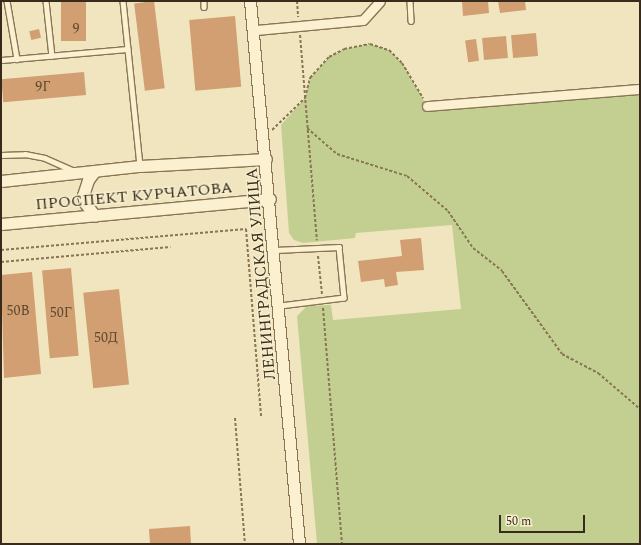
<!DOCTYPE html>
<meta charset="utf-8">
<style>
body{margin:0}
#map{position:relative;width:641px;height:545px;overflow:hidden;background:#f0e5be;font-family:Spectral,serif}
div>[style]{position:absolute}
.green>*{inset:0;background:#c3cf91}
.building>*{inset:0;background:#d19f71;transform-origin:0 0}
.path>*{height:2px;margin-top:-1px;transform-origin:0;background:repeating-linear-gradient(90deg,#897556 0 3px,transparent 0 5px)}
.roads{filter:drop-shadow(1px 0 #897556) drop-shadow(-1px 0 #897556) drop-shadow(0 1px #897556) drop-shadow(0 -1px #897556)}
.service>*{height:4.5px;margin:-2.25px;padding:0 2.25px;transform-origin:2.25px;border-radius:2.25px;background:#fbf1d1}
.minor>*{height:9px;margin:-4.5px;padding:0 4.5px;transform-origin:4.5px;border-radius:4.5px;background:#fbf1d1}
.tertiary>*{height:11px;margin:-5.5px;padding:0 5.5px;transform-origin:5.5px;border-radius:5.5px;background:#fbf1d1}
span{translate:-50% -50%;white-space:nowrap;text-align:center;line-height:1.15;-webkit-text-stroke:3px #f7eece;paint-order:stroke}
.number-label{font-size:14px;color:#5e4830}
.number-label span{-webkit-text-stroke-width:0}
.street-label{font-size:16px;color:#382b1b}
.frame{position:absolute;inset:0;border:2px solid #382b1b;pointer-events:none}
.scale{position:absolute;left:499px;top:515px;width:86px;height:18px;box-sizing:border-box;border:2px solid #382b1b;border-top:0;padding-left:5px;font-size:12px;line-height:14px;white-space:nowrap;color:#382b1b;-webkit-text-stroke:3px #f7eece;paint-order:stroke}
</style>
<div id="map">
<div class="green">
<div style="clip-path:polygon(370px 44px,389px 50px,402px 63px,427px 106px,640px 93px,640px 544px,317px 544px,297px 316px,307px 306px,331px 305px,333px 320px,461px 309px,452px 225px,356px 233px,355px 238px,303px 243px,294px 240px,289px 233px,281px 125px,305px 98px,310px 78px,329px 57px,344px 49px)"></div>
</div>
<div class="building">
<div style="left:61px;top:1px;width:25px;height:40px"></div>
<div style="left:154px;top:1px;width:88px;height:20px;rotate:83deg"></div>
<div style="clip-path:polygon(462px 1px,488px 1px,489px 13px,463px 16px)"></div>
<div style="clip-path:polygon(498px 1px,525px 1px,526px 10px,500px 13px)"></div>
<div style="left:235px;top:16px;width:71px;height:46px;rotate:85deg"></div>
<div style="left:39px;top:29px;width:9px;height:10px;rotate:77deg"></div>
<div style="left:536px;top:33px;width:23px;height:25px;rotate:85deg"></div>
<div style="left:506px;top:36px;width:22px;height:24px;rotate:85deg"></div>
<div style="left:476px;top:39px;width:22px;height:11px;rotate:82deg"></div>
<div style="left:84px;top:72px;width:23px;height:83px;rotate:85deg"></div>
<div style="clip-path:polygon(421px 238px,424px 270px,396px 272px,398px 285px,385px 287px,384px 279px,361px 282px,358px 261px,402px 256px,400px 240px)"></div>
<div style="left:71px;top:268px;width:88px;height:29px;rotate:85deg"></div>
<div style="clip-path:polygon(32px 272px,41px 374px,4px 378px,1px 275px)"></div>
<div style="left:119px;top:289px;width:96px;height:36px;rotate:84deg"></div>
<div style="clip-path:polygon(190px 526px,191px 544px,150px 544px,149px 529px)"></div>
</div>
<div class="path">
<div style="left:297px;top:1px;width:16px;rotate:86deg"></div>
<div style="left:300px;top:35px;width:206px;rotate:85.3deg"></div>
<div style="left:307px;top:128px;width:40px;rotate:41deg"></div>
<div style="left:337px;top:154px;width:73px;rotate:17.4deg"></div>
<div style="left:407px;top:176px;width:54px;rotate:40.5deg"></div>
<div style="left:448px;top:211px;width:45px;rotate:56deg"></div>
<div style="left:473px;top:248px;width:37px;rotate:38deg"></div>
<div style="left:502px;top:271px;width:102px;rotate:54.1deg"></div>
<div style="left:562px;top:354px;width:41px;rotate:27.8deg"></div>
<div style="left:598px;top:373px;width:55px;rotate:40.6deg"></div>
<div style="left:272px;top:130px;width:46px;rotate:-44.1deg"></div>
<div style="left:305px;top:98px;width:21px;rotate:-76deg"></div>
<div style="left:310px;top:78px;width:28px;rotate:-48deg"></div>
<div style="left:329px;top:57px;width:17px;rotate:-28deg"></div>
<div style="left:344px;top:49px;width:26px;rotate:-11deg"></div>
<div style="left:370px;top:44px;width:20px;rotate:18deg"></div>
<div style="left:389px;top:50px;width:18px;rotate:45deg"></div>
<div style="left:402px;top:63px;width:41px;rotate:59deg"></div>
<div style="left:1px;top:250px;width:246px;rotate:-4.9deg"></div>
<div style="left:246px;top:229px;width:188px;rotate:85.4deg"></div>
<div style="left:318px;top:256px;width:38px;rotate:84deg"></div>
<div style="left:1px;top:262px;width:170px;rotate:-5.1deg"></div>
<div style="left:323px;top:308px;width:237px;rotate:85.4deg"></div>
<div style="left:235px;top:418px;width:126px;rotate:85.5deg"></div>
</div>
<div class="roads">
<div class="service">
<div style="left:7px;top:1px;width:59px;rotate:80.2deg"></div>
<div style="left:46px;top:1px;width:55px;rotate:83.8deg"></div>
<div style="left:123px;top:1px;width:166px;rotate:84.1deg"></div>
<div style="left:204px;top:1px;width:6px;rotate:90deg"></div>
<div style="left:410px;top:1px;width:20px;rotate:87deg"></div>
<div style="left:1px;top:60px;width:127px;rotate:-5deg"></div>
<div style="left:1px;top:155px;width:24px;rotate:-2deg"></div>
<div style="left:25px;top:154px;width:20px;rotate:11deg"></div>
<div style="left:45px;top:158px;width:30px;rotate:24deg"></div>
<div style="left:275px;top:250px;width:64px;rotate:-2.7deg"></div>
<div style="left:339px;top:247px;width:51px;rotate:84.4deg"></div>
<div style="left:344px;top:298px;width:64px;rotate:172.8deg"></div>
</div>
<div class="minor">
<div style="left:256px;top:30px;width:107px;rotate:-5.3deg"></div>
<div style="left:363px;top:20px;width:25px;rotate:-48deg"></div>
<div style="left:427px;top:106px;width:214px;rotate:-4.6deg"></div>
</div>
<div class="tertiary">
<div style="left:250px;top:1px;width:545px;rotate:84.84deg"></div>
<div style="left:94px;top:172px;width:10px;rotate:127deg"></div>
<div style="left:88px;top:180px;width:16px;rotate:108deg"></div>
<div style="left:83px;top:195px;width:8px;rotate:76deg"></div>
<div style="left:85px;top:203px;width:16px;rotate:52deg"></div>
<div style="left:1px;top:181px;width:140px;rotate:-6.2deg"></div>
<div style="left:140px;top:166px;width:126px;rotate:-3.2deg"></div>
<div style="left:1px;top:224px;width:270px;rotate:-5.3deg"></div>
</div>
</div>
<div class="number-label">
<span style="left:76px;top:29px">9</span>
<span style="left:43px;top:87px">9Г</span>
<span style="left:18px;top:311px">50В</span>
<span style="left:61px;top:313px">50Г</span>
<span style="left:106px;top:338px">50Д</span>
</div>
<div class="street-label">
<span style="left:134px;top:196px;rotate:-5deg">ПРОСПЕКТ КУРЧАТОВА</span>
<span style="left:261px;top:274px;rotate:-95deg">ЛЕНИНГРАДСКАЯ УЛИЦА</span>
</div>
<div class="frame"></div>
<div class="scale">50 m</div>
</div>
